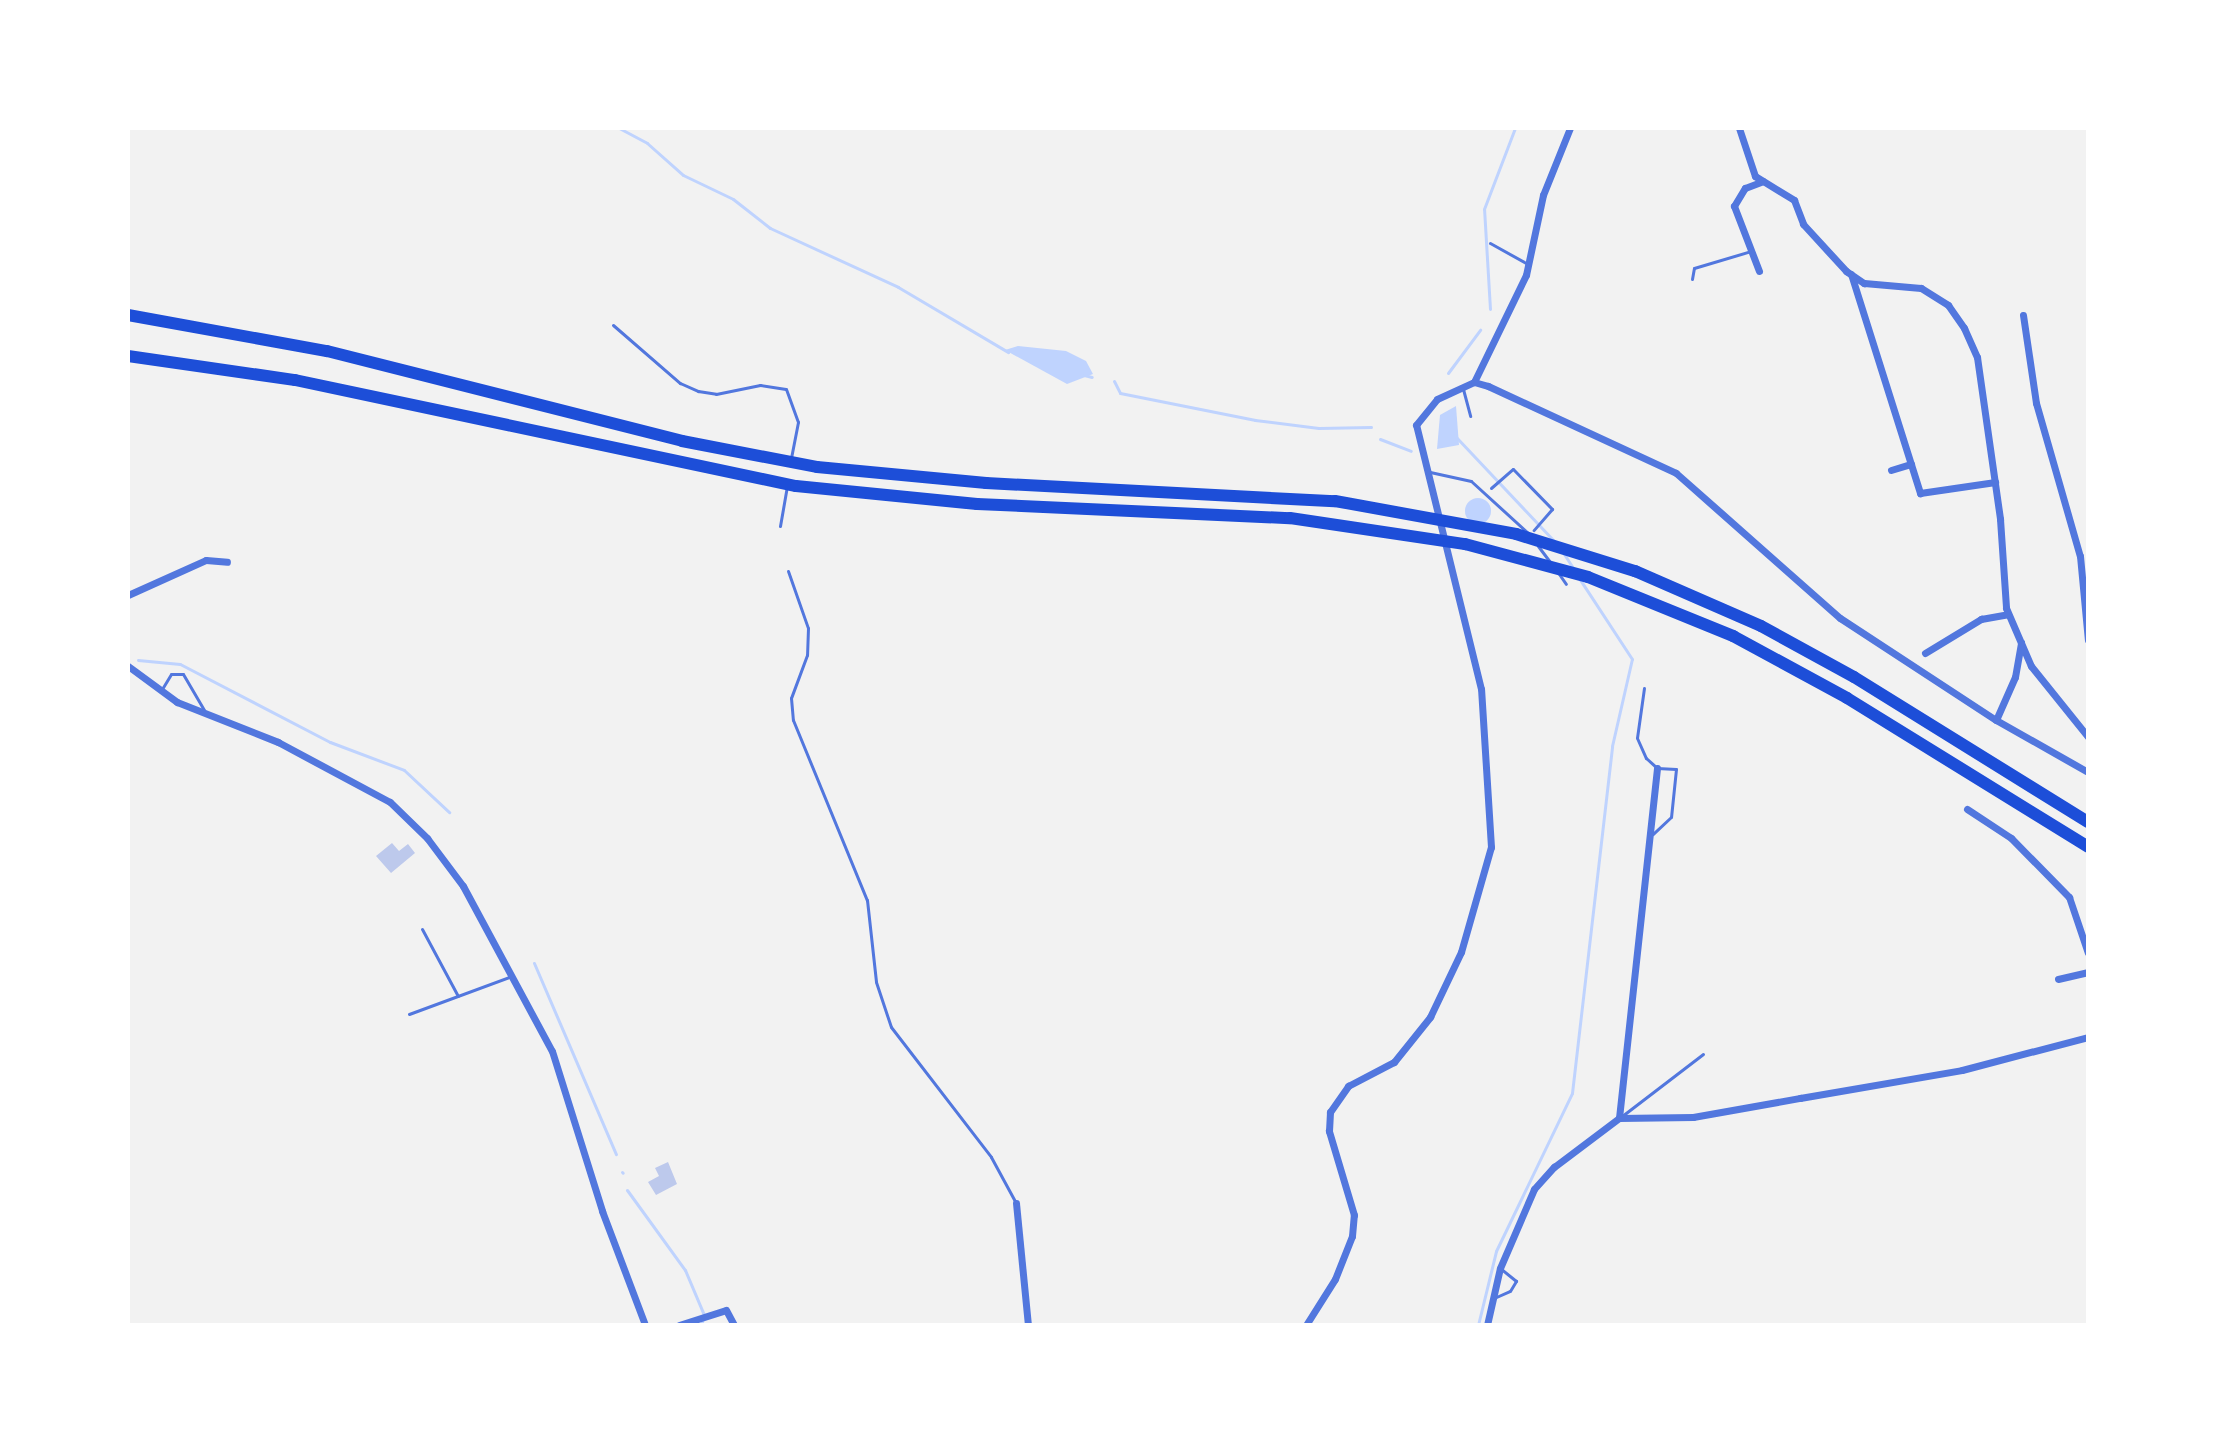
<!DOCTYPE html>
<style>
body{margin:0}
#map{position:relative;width:2216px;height:1453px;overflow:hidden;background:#f2f2f2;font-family:"DM Sans",sans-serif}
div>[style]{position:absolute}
.water>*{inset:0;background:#bfd3fe}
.round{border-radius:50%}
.stream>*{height:3px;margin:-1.5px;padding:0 1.5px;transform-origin:1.5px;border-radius:1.5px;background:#bfd3fe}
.building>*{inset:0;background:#bdc9ec}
.service>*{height:3px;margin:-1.5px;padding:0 1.5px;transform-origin:1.5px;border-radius:1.5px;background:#5277de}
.minor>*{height:7px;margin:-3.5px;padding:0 3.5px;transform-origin:3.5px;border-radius:3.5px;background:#5277de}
.motorway>*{height:12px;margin:-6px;padding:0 6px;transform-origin:6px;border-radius:6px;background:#1d4ed8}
span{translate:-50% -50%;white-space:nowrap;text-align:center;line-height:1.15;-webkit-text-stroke:8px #fff;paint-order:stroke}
.frame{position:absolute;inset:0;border:130px solid #fff;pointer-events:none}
</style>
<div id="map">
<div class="water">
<div style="clip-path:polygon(1018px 346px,1066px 351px,1086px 361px,1093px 374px,1067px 384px,1005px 350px)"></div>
<div style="clip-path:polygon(1456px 406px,1459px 445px,1437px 449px,1440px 415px)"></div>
<div class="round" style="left:1465px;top:498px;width:26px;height:26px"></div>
</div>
<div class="stream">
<div style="left:619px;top:128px;width:32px;rotate:28deg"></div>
<div style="left:647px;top:143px;width:48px;rotate:41.6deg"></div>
<div style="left:683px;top:175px;width:55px;rotate:25.6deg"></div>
<div style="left:733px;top:199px;width:47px;rotate:38.1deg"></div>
<div style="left:770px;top:228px;width:141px;rotate:24.7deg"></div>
<div style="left:898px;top:287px;width:128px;rotate:30.6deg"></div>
<div style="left:1490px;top:309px;width:100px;rotate:-93.4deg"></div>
<div style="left:1484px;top:209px;width:87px;rotate:-69.1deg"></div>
<div style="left:1448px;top:373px;width:54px;rotate:-53.3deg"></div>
<div style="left:1084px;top:375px;width:8px;rotate:14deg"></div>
<div style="left:1114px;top:381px;width:13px;rotate:63deg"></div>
<div style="left:1120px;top:393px;width:138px;rotate:11.3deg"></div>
<div style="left:1255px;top:420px;width:64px;rotate:7.1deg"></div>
<div style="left:1319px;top:428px;width:52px;rotate:-1.1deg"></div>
<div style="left:1456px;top:437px;width:144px;rotate:46.7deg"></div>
<div style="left:1380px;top:439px;width:33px;rotate:21deg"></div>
<div style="left:1564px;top:554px;width:17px;rotate:57deg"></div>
<div style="left:138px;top:660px;width:42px;rotate:5.4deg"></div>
<div style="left:180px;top:664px;width:169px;rotate:27.5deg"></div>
<div style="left:330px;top:742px;width:79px;rotate:20.7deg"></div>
<div style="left:404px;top:770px;width:62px;rotate:43deg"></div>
<div style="left:534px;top:963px;width:208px;rotate:66.8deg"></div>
<div style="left:622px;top:1172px;width:1px;rotate:45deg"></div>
<div style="left:627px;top:1190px;width:99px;rotate:54.1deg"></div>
<div style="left:685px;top:1270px;width:49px;rotate:67.1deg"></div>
<div style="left:704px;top:1315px;width:10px;rotate:107deg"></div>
<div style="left:1478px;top:1325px;width:76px;rotate:-76.3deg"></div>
<div style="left:1496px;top:1251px;width:175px;rotate:-64.3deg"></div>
<div style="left:1572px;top:1093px;width:349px;rotate:-83.4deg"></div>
<div style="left:1612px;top:746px;width:89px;rotate:-77.1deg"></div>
<div style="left:1632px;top:659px;width:97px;rotate:-123.2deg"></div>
</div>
<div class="building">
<div style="clip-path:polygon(392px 843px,399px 851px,408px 844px,415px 853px,391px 873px,376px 856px)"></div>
<div style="clip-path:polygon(668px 1162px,677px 1184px,656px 1195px,648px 1182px,659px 1176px,655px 1168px)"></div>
</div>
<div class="service">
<div style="left:1490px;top:243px;width:41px;rotate:29.1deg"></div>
<div style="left:1692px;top:279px;width:11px;rotate:-80deg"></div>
<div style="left:1694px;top:268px;width:59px;rotate:-16.6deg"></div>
<div style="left:613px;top:325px;width:89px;rotate:40.9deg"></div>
<div style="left:680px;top:383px;width:20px;rotate:24deg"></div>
<div style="left:698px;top:391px;width:18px;rotate:9deg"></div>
<div style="left:716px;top:394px;width:45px;rotate:-11.6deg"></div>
<div style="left:760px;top:385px;width:26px;rotate:9deg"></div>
<div style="left:786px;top:389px;width:35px;rotate:70deg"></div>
<div style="left:798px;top:422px;width:38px;rotate:101deg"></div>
<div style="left:1463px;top:389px;width:28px;rotate:75deg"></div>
<div style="left:1430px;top:472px;width:42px;rotate:12.4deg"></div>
<div style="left:1471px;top:481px;width:77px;rotate:42.4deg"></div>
<div style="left:1491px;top:488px;width:29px;rotate:-41deg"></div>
<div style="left:1513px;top:469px;width:56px;rotate:45.7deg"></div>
<div style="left:1552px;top:509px;width:28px;rotate:131deg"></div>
<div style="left:780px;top:526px;width:41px;rotate:-80.1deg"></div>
<div style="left:1538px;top:546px;width:20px;rotate:53deg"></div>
<div style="left:788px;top:571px;width:60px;rotate:70.7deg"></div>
<div style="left:808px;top:628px;width:27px;rotate:92deg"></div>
<div style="left:807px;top:655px;width:46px;rotate:110.4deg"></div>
<div style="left:791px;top:698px;width:22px;rotate:85deg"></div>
<div style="left:793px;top:720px;width:195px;rotate:67.7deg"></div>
<div style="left:867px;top:900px;width:82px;rotate:83.7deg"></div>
<div style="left:876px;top:982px;width:47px;rotate:71.6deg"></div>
<div style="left:891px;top:1027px;width:164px;rotate:52.4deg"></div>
<div style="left:991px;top:1157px;width:52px;rotate:61.5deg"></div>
<div style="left:1559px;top:574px;width:12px;rotate:55deg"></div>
<div style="left:1644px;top:688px;width:50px;rotate:98deg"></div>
<div style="left:1637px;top:738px;width:22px;rotate:66deg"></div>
<div style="left:1646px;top:758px;width:15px;rotate:42deg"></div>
<div style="left:1657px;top:768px;width:19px;rotate:3deg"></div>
<div style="left:1676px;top:769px;width:48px;rotate:95.9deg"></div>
<div style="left:1671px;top:817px;width:25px;rotate:137deg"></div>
<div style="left:162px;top:689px;width:17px;rotate:-59deg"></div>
<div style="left:171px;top:674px;width:12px"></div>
<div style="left:183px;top:674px;width:42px;rotate:59.7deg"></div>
<div style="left:422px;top:929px;width:76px;rotate:61.8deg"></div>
<div style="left:409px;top:1014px;width:107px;rotate:-20.3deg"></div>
<div style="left:1622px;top:1116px;width:102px;rotate:-37.4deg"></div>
<div style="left:1494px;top:1298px;width:17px;rotate:-24deg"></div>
<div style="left:1510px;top:1291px;width:12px;rotate:-59deg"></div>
<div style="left:1516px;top:1281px;width:21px;rotate:-141deg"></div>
</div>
<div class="minor">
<div style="left:1739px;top:128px;width:51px;rotate:71.6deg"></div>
<div style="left:1755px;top:176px;width:46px;rotate:31.6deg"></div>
<div style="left:1794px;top:200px;width:26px;rotate:69deg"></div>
<div style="left:1803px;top:224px;width:64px;rotate:47.5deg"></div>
<div style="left:1846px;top:271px;width:22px;rotate:34deg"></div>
<div style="left:1864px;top:283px;width:57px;rotate:5deg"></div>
<div style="left:1921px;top:288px;width:32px;rotate:32deg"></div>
<div style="left:1948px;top:305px;width:28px;rotate:55deg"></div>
<div style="left:1964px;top:328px;width:32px;rotate:66deg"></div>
<div style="left:1977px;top:357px;width:164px;rotate:81.9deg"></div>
<div style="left:2000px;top:519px;width:89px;rotate:86.1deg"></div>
<div style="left:2006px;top:608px;width:63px;rotate:66.7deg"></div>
<div style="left:2031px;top:666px;width:91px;rotate:51.2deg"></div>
<div style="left:1759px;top:271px;width:70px;rotate:-111deg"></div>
<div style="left:1734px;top:206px;width:21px;rotate:-59deg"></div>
<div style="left:1745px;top:188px;width:19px;rotate:-21deg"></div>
<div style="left:1851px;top:274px;width:230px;rotate:72.5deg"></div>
<div style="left:1920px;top:493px;width:76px;rotate:-8.3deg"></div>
<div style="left:2023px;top:315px;width:89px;rotate:81.6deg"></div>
<div style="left:2036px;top:403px;width:159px;rotate:74deg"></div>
<div style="left:2080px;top:556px;width:84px;rotate:84.6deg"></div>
<div style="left:1474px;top:382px;width:119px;rotate:-64.1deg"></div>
<div style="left:1526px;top:275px;width:82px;rotate:-78deg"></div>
<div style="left:1543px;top:195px;width:72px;rotate:-68.1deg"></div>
<div style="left:1891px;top:470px;width:21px;rotate:-17deg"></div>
<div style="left:128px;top:595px;width:85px;rotate:-24.2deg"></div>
<div style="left:206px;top:560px;width:21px;rotate:5deg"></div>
<div style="left:1925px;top:653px;width:66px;rotate:-31.3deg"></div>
<div style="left:1981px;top:619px;width:27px;rotate:-10deg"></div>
<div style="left:128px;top:666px;width:61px;rotate:36.3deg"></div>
<div style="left:177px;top:702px;width:109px;rotate:21.6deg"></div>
<div style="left:278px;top:742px;width:127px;rotate:28.2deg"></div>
<div style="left:390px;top:802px;width:52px;rotate:44.2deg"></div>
<div style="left:427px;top:838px;width:60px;rotate:53.1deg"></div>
<div style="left:463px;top:886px;width:187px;rotate:61.7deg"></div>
<div style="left:552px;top:1051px;width:168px;rotate:72.6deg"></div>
<div style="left:602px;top:1211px;width:122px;rotate:69.3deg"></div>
<div style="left:1996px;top:720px;width:47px;rotate:-66.2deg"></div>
<div style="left:2015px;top:677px;width:35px;rotate:-80deg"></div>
<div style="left:1967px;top:809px;width:53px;rotate:33.4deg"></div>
<div style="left:2011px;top:838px;width:83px;rotate:45.5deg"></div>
<div style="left:2069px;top:897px;width:59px;rotate:71.3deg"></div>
<div style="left:2058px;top:979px;width:31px;rotate:-13deg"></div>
<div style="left:1619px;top:1118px;width:352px;rotate:-83.8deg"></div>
<div style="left:1016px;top:1203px;width:123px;rotate:84.4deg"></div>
<div style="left:679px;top:1325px;width:49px;rotate:-17.7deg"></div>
<div style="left:726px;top:1310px;width:17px;rotate:62deg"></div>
<div style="left:1306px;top:1325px;width:54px;rotate:-57.8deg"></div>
<div style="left:1335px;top:1279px;width:46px;rotate:-68.4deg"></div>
<div style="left:1352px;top:1236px;width:21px;rotate:-85deg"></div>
<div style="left:1354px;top:1215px;width:88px;rotate:-106.6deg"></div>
<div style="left:1329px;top:1131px;width:19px;rotate:-87deg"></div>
<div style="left:1330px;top:1112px;width:32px;rotate:-55deg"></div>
<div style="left:1348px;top:1086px;width:52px;rotate:-27.6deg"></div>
<div style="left:1394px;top:1062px;width:58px;rotate:-51.3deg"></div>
<div style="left:1430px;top:1017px;width:72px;rotate:-64.5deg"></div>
<div style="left:1461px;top:952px;width:109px;rotate:-74.1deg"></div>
<div style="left:1491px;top:847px;width:158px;rotate:-93.6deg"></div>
<div style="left:1481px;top:689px;width:272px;rotate:-103.8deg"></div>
<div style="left:1416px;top:425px;width:33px;rotate:-51deg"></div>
<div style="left:1437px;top:399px;width:41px;rotate:-24.7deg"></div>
<div style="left:1474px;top:382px;width:15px;rotate:16deg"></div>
<div style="left:1488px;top:386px;width:207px;rotate:24.8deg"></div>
<div style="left:1676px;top:473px;width:219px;rotate:41.5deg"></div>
<div style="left:1840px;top:618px;width:186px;rotate:33.2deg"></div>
<div style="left:1996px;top:720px;width:106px;rotate:29.5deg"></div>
<div style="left:1487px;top:1325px;width:58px;rotate:-77.2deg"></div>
<div style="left:1500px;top:1268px;width:86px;rotate:-66.7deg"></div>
<div style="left:1534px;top:1189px;width:30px;rotate:-48deg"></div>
<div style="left:1554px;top:1167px;width:81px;rotate:-37deg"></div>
<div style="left:1619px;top:1118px;width:74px;rotate:-0.8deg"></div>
<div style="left:1693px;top:1117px;width:109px;rotate:-10.1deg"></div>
<div style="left:1800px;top:1098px;width:164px;rotate:-9.8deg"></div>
<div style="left:1962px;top:1070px;width:130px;rotate:-14.7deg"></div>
</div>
<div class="motorway">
<div style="left:128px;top:315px;width:202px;rotate:10.3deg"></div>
<div style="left:327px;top:351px;width:366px;rotate:14.2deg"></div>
<div style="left:682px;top:441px;width:137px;rotate:10.9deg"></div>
<div style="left:817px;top:467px;width:170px;rotate:5.4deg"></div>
<div style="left:986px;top:483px;width:349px;rotate:3deg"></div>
<div style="left:1335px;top:501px;width:184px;rotate:10.3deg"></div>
<div style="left:1516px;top:534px;width:125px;rotate:17.3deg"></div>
<div style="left:1635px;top:571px;width:137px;rotate:23.6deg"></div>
<div style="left:1761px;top:626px;width:106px;rotate:28.7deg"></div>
<div style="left:1854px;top:677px;width:275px;rotate:31.8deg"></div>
<div style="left:128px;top:356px;width:169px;rotate:8.2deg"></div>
<div style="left:295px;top:380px;width:512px;rotate:11.95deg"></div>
<div style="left:796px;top:486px;width:182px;rotate:5.7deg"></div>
<div style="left:977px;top:504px;width:313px;rotate:2.6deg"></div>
<div style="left:1290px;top:518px;width:177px;rotate:8.5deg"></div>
<div style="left:1465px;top:544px;width:127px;rotate:15deg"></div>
<div style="left:1588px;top:577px;width:157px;rotate:22.1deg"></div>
<div style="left:1733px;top:636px;width:130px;rotate:28.5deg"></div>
<div style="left:1847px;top:698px;width:283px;rotate:31.7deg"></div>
</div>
<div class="frame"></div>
</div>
